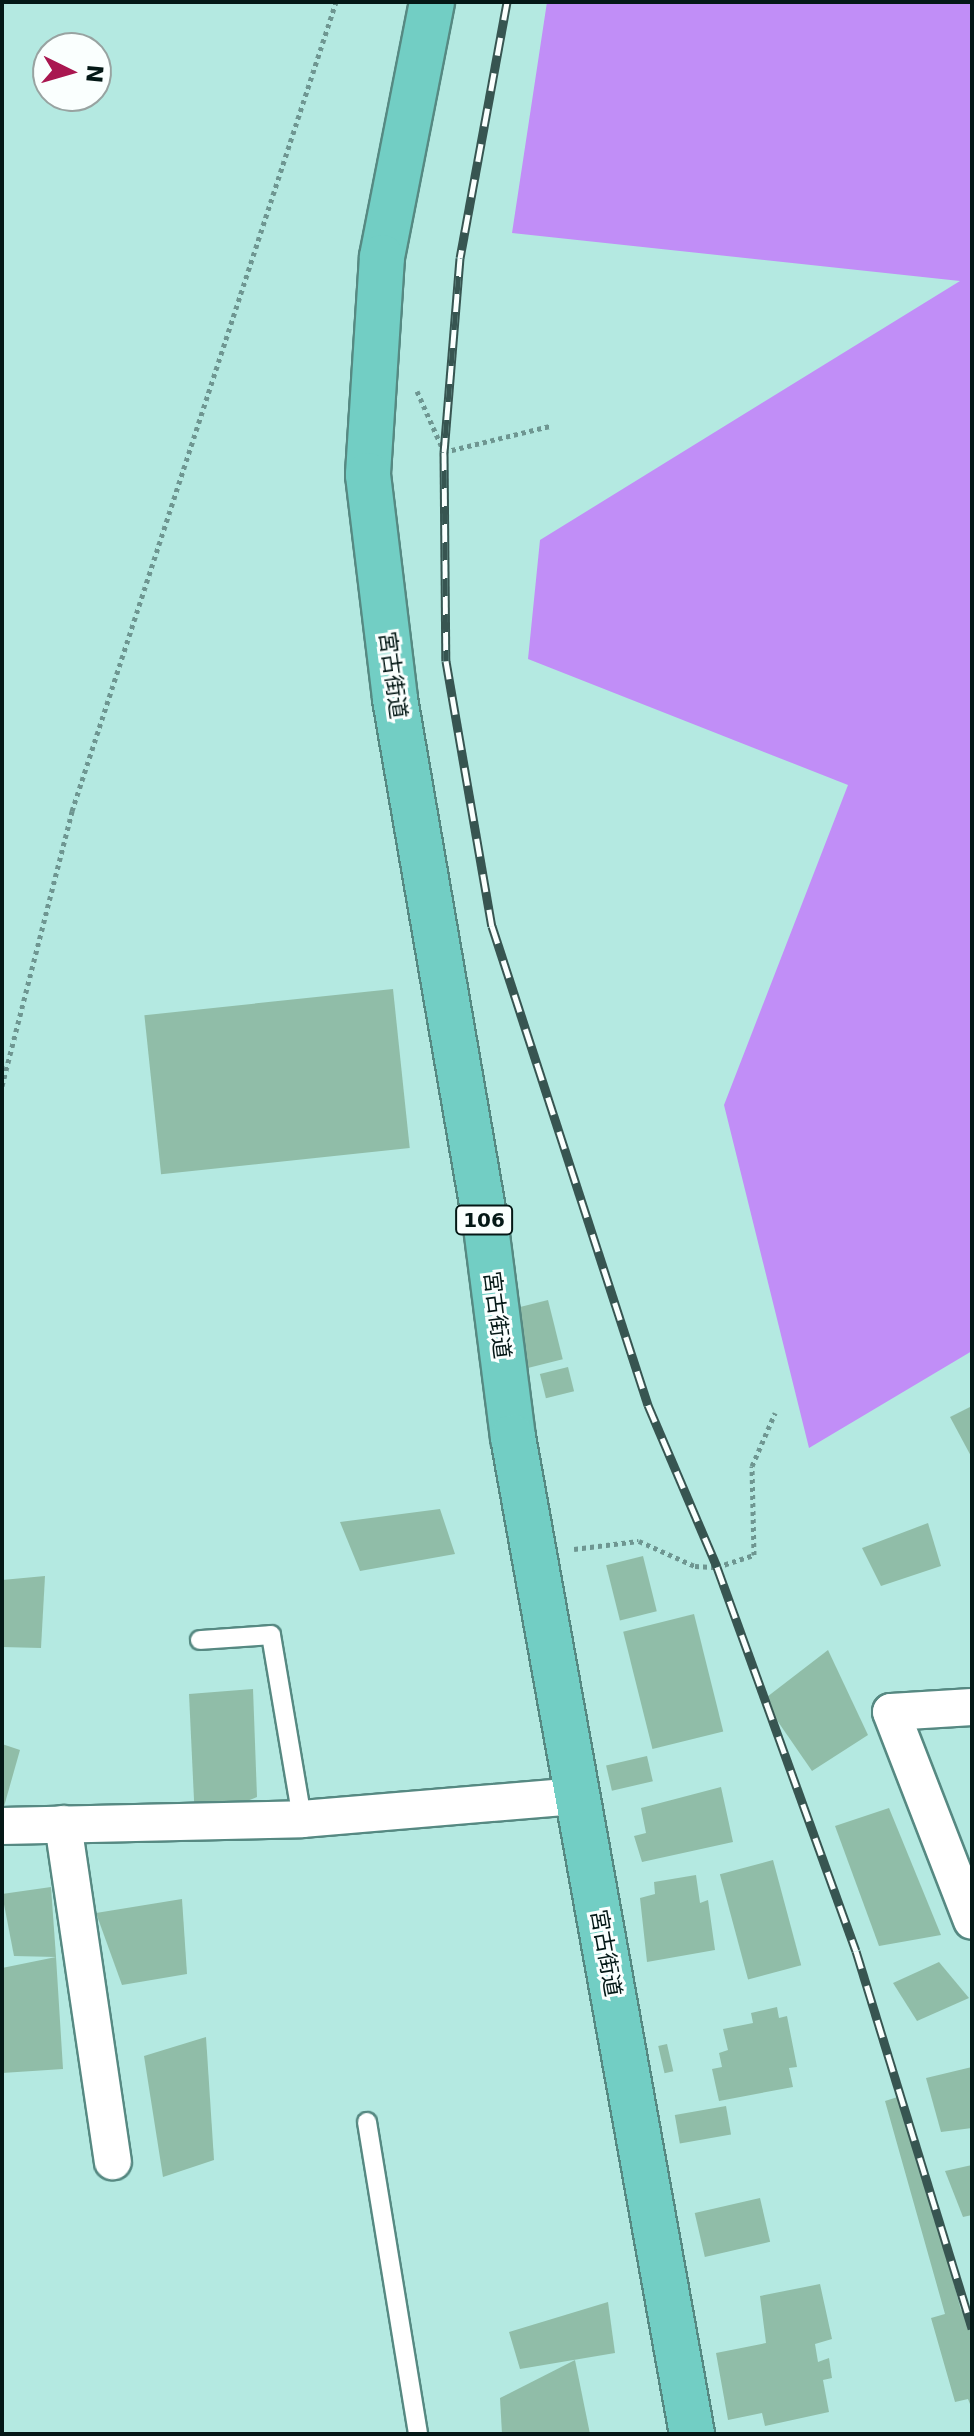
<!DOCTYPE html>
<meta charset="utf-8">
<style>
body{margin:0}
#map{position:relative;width:974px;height:2436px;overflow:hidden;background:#b4e9e1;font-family:"DejaVu Sans","Noto Sans JP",sans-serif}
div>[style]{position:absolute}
.forest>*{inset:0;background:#c18ef7}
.building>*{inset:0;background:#90bda8;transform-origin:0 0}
.path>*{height:5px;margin-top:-2.5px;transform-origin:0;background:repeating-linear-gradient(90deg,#6e9691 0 4px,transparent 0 8px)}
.roads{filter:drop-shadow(2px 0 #568982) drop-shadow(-2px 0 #568982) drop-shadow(0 2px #568982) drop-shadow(0 -2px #568982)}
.service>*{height:18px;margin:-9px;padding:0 9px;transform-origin:9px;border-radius:9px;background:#fff}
.minor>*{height:36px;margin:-18px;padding:0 18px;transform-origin:18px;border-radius:18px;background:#fff}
.trunk>*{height:44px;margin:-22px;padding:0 22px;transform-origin:22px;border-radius:22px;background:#72cec4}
.rail>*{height:9px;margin-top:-4.5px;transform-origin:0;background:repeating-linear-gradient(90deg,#fafffe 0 18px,#375551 0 36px);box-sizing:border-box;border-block:2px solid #375551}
span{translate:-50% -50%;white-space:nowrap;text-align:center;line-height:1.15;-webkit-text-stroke:6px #fafffe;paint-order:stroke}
.shield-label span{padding:2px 6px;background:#fafffe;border:2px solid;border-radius:6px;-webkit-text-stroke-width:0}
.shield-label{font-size:20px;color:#041816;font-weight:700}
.street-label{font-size:22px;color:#041816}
.frame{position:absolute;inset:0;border:4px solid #041816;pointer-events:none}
.north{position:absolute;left:32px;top:32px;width:80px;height:80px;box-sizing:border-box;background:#fafffe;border:2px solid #98a3a1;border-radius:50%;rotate:95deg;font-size:22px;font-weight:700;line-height:32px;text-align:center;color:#041816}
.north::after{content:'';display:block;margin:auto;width:28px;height:36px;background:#a91750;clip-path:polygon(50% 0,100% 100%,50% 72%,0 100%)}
</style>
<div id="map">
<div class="forest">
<div style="clip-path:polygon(547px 2px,972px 2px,972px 1351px,809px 1448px,724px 1105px,848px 785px,528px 659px,540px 540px,960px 281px,512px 233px)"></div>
</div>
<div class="building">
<div style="left:393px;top:989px;width:160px;height:250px;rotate:84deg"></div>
<div style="left:548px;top:1300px;width:61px;height:36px;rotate:76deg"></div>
<div style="left:568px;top:1367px;width:25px;height:29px;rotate:76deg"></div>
<div style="clip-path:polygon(972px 1406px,972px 1458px,950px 1417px)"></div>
<div style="clip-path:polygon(440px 1509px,455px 1554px,360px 1571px,340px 1522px)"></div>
<div style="clip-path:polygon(928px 1523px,941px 1566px,881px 1586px,862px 1548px)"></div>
<div style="left:643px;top:1556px;width:57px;height:38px;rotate:76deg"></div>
<div style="clip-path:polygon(45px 1576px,41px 1648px,2px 1647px,2px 1580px)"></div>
<div style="left:694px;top:1614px;width:121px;height:73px;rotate:76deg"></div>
<div style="clip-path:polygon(828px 1650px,868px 1735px,812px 1771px,763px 1700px)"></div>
<div style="clip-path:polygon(253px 1689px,257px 1797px,195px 1821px,189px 1694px)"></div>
<div style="clip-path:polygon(2px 1744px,20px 1750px,3px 1810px,2px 1810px)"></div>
<div style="left:647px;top:1756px;width:26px;height:42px;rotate:77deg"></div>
<div style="clip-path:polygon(721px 1787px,733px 1842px,642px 1862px,634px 1836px,646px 1833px,641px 1808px)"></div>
<div style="clip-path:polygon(889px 1808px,941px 1935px,879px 1946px,835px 1826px)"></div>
<div style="left:773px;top:1860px;width:109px;height:55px;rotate:75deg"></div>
<div style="clip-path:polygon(696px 1875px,700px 1903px,708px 1900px,715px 1950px,647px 1962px,640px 1898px,655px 1894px,654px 1882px)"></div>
<div style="clip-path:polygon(51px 1887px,56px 1957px,14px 1956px,2px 1894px)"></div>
<div style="clip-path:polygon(182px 1899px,187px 1974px,122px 1985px,96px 1913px)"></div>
<div style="clip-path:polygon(56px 1957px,63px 2069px,2px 2073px,2px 1968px)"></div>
<div style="clip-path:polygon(939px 1962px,969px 1998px,917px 2021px,893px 1983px)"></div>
<div style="clip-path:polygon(777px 2007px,779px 2018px,787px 2016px,797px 2067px,789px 2068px,793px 2087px,719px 2101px,712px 2069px,722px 2067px,719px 2053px,728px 2050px,723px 2029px,753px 2023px,751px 2013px)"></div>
<div style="clip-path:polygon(206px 2037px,214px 2160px,163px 2177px,144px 2056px)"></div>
<div style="left:667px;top:2044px;width:28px;height:9px;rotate:77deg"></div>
<div style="clip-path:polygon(972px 2067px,972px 2128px,941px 2132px,926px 2078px)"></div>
<div style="clip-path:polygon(904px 2095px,961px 2310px,966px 2308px,972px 2329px,972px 2409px,968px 2399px,955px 2402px,931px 2318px,945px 2314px,885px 2101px)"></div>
<div style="left:726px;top:2106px;width:29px;height:52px;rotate:80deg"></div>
<div style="clip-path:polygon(972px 2165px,972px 2215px,963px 2217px,945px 2171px)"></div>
<div style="left:760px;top:2198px;width:45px;height:67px;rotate:77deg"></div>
<div style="clip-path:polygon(820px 2284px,832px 2339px,815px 2344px,818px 2362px,829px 2358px,832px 2378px,823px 2380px,829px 2412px,765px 2426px,762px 2413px,728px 2420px,716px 2353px,766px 2343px,760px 2296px)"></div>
<div style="clip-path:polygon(608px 2302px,615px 2353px,520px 2369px,509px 2332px)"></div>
<div style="clip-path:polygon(575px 2360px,590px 2434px,502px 2434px,500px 2398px)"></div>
</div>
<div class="path">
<div style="left:417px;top:391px;width:67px;rotate:66.1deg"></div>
<div style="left:444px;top:452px;width:109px;rotate:-13.8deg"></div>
<div style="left:2px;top:1086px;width:284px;rotate:-75.7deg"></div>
<div style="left:72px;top:811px;width:851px;rotate:-71.93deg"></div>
<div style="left:574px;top:1549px;width:65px;rotate:-7deg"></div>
<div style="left:639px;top:1541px;width:61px;rotate:24.1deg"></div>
<div style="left:695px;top:1566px;width:22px;rotate:3deg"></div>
<div style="left:717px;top:1567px;width:39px;rotate:-18deg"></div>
<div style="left:754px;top:1555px;width:89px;rotate:-91.3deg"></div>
<div style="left:752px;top:1466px;width:58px;rotate:-66.5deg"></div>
</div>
<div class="roads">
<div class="service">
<div style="left:200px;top:1640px;width:71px;rotate:-4deg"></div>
<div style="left:271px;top:1635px;width:187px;rotate:80.4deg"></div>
<div style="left:367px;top:2122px;width:316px;rotate:80.7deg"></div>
</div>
<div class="minor">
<div style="left:972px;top:1707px;width:81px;rotate:176.5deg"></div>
<div style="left:891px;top:1712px;width:224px;rotate:68.8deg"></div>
<div style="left:63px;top:1824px;width:341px;rotate:81.6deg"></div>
<div style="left:2px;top:1826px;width:300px;rotate:-1.3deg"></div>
<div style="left:302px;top:1819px;width:277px;rotate:-4.8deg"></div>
</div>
<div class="trunk">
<div style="left:432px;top:2px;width:260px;rotate:101.1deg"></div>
<div style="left:382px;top:257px;width:218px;rotate:93.7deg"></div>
<div style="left:368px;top:475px;width:226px;rotate:83.1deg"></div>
<div style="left:395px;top:699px;width:536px;rotate:80.22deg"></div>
<div style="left:486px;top:1227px;width:212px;rotate:82.7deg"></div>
<div style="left:513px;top:1437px;width:1013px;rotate:79.82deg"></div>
</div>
</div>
<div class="rail">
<div style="left:507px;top:2px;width:260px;rotate:100.4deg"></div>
<div style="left:460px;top:258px;width:195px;rotate:94.7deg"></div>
<div style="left:444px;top:452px;width:209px;rotate:89.5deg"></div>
<div style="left:446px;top:661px;width:269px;rotate:80.2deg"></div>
<div style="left:492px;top:926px;width:504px;rotate:71.96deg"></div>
<div style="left:648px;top:1405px;width:176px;rotate:66.9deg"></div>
<div style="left:717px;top:1567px;width:408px;rotate:70.1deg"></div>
<div style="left:856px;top:1951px;width:395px;rotate:72.9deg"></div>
</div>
<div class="shield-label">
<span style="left:484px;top:1220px">106</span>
</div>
<div class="street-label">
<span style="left:393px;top:675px;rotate:82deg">宮古街道</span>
<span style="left:497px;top:1315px;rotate:83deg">宮古街道</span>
<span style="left:606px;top:1953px;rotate:80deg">宮古街道</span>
</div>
<div class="frame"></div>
<div class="north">N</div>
</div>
